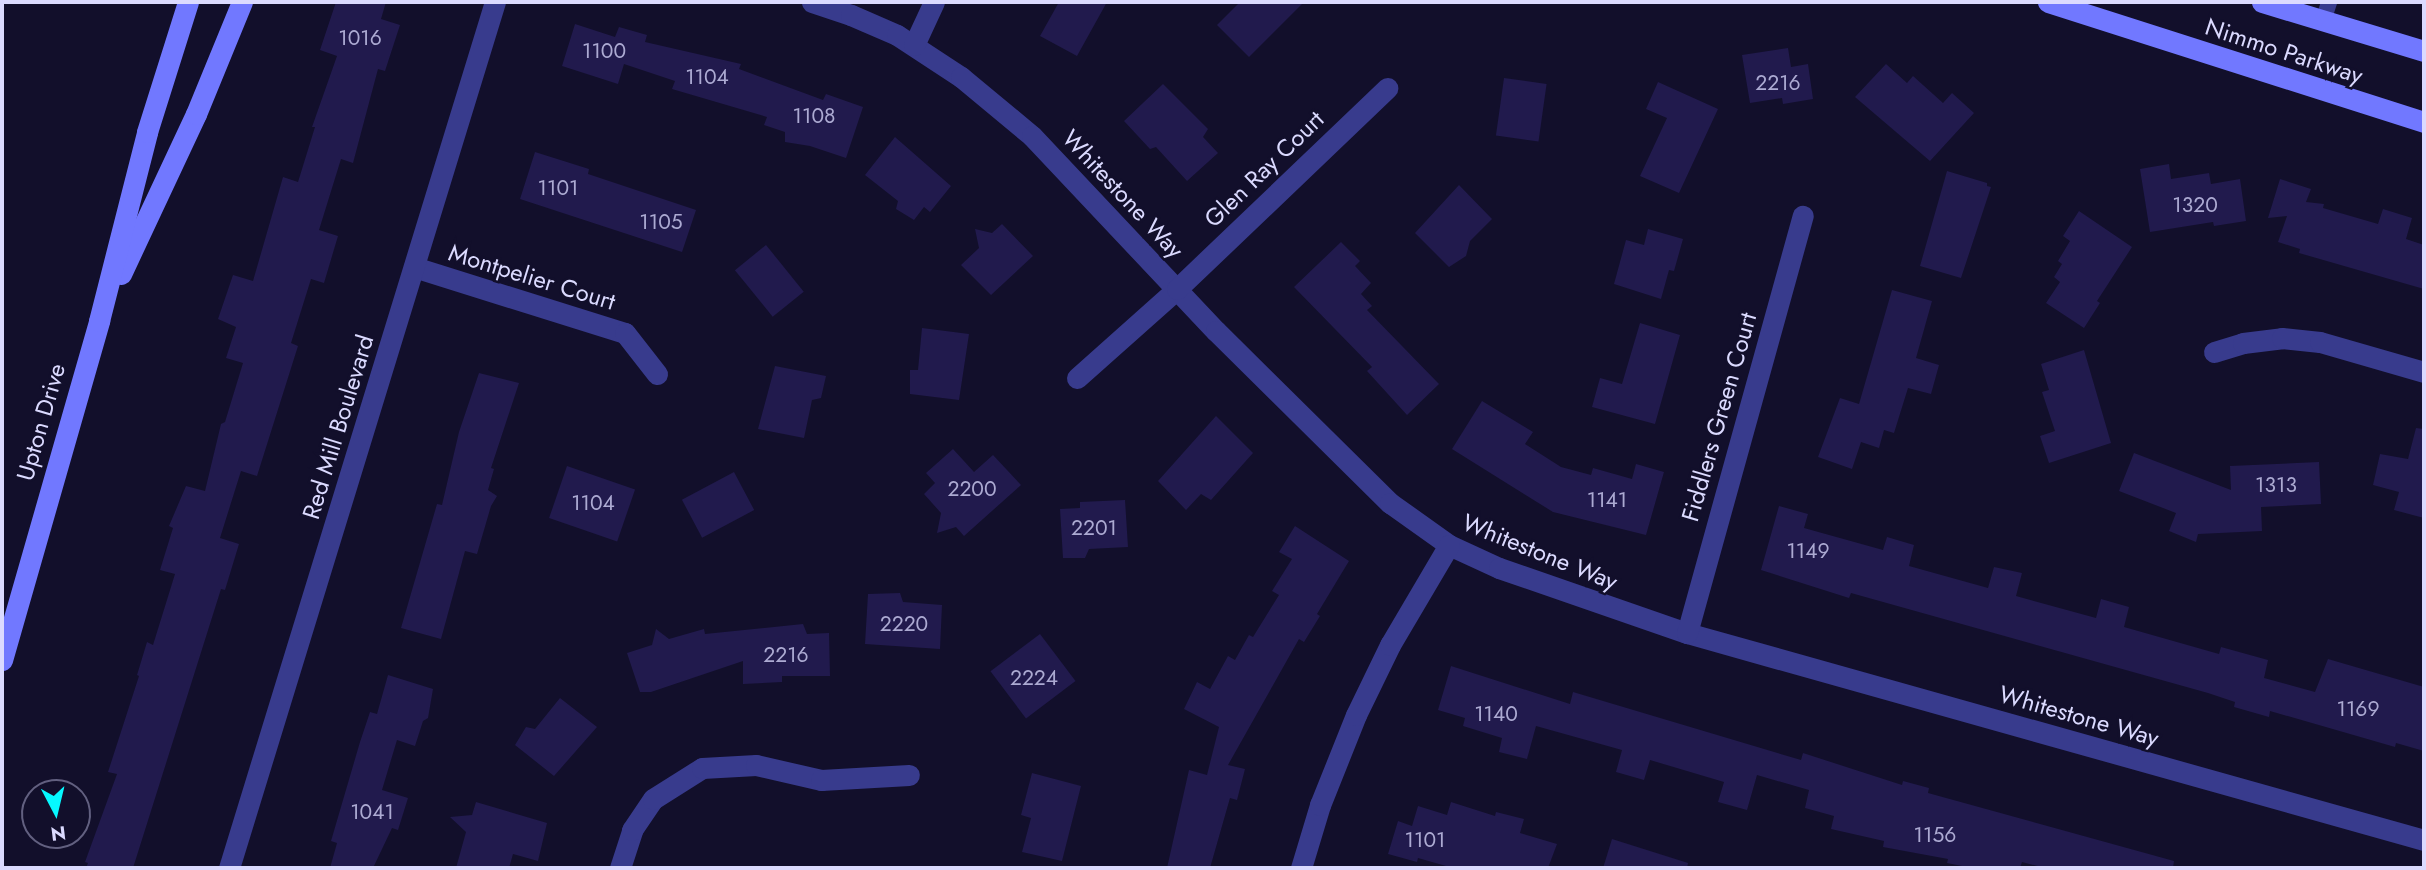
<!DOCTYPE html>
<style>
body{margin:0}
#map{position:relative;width:2426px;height:870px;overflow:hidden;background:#120f2b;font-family:Jost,sans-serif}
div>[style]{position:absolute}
.building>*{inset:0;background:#211a4d;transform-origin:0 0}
.lane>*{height:16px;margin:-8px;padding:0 8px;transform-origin:8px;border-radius:8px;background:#383b8d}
.street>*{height:21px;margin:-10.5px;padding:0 10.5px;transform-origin:10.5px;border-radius:10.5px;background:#383b8d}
.secondary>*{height:21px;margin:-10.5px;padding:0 10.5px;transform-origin:10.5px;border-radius:10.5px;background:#7178ff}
span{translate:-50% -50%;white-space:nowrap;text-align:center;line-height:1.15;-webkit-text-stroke:5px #120f2b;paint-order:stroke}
.number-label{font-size:21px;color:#acaad2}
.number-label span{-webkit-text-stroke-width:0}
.street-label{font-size:24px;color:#dbdaff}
.frame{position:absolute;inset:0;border:4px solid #dbdaff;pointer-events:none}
.north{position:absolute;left:21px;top:779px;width:70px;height:70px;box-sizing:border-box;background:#120f2b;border:2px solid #626080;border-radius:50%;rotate:173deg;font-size:19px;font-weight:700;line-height:28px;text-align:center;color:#dbdaff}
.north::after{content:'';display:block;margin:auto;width:24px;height:32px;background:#06f8ff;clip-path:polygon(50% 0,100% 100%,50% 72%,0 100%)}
</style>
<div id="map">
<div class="building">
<div style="clip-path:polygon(336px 2px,386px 2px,381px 19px,400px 25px,385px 71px,378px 69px,353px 163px,341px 159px,319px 230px,338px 236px,324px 283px,311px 279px,291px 343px,298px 346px,257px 476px,241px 471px,220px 538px,239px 544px,225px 590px,221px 589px,133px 868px,86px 868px,88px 863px,85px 862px,117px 774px,108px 772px,139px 676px,137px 675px,147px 642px,153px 645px,175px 574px,160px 570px,173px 528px,169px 526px,186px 486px,205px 491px,221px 424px,225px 422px,243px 363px,226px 358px,236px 327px,218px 319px,233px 275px,253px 281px,283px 177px,298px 182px,315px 127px,312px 127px,337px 56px,320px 50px)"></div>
<div style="clip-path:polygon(1059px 2px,1107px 2px,1077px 56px,1040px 36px)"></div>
<div style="clip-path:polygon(1240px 2px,1304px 2px,1249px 57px,1217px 25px)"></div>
<div style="clip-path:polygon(575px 24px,615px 37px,619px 27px,647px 35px,645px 42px,741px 64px,739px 69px,823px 100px,826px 94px,863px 107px,846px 158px,810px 146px,785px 142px,785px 132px,764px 125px,767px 117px,672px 89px,675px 81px,624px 64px,618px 84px,562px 66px)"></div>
<div style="clip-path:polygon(1788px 48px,1791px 67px,1808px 64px,1813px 99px,1783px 104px,1782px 98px,1750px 103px,1742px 55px)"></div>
<div style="clip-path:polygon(1886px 64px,1907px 83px,1913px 76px,1943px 103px,1952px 93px,1974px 113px,1930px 161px,1855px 97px)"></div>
<div style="left:1504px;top:78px;width:43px;height:58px;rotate:8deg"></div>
<div style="clip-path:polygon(1658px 82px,1718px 109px,1679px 193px,1640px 176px,1667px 118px,1646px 109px)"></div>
<div style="clip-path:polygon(1163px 84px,1208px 129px,1203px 137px,1218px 153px,1187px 181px,1156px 147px,1150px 149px,1124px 121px)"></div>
<div style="clip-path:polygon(895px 137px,951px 186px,930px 212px,924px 207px,914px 220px,896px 209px,898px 201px,865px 175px)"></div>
<div style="clip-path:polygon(535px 152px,589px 169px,588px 174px,696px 210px,682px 252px,520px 199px)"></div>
<div style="clip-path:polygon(2169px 164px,2171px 179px,2209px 173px,2211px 184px,2240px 179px,2246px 221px,2214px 226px,2213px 222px,2150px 232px,2140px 169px)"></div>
<div style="clip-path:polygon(1947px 171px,1987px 183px,1987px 186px,1991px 187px,1961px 278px,1920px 266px)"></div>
<div style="clip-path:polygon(2280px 179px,2311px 189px,2306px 202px,2324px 204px,2323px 208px,2378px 224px,2383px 209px,2412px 218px,2406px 239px,2424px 245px,2424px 289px,2299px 253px,2300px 249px,2278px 242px,2287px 216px,2268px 218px)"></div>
<div style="clip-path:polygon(1459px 185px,1492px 219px,1470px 241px,1466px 256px,1449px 267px,1415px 233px)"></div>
<div style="clip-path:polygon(2079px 211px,2132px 247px,2097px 301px,2100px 303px,2084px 328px,2046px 303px,2060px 282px,2054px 277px,2062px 264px,2058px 261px,2070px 241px,2063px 236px)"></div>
<div style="clip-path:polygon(1002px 224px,1033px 256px,991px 295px,961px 265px,979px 248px,975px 229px,992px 233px)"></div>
<div style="clip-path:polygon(1648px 229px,1683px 239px,1674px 271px,1669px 270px,1661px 299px,1614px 284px,1626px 240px,1644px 245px)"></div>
<div style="clip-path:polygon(1341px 242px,1360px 261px,1355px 266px,1371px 283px,1361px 294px,1372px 306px,1367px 310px,1439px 384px,1407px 415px,1367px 371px,1372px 367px,1294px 287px)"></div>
<div style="left:766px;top:245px;width:60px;height:40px;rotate:51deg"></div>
<div style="clip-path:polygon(1892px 290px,1932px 301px,1916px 358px,1939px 365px,1931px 394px,1908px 388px,1894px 433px,1884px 430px,1879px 448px,1861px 442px,1852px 469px,1818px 457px,1840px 398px,1859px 404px)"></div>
<div style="clip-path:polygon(1640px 323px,1680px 335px,1655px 424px,1592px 407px,1600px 378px,1622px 384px)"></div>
<div style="clip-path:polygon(922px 328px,969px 334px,959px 400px,910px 394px,910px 370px,918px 370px)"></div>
<div style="clip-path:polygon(2084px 350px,2111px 443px,2049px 463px,2040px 436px,2055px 431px,2042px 392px,2049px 390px,2041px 364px)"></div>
<div style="clip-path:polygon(775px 366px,826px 376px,821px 398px,812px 400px,804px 438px,758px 429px)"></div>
<div style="clip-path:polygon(479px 373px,519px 383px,491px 468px,494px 469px,488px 490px,497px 496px,491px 506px,477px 554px,465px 551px,441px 639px,401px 628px,437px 504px,442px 505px,459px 432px)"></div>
<div style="clip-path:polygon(1482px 401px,1533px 432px,1525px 444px,1561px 467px,1591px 475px,1593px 468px,1632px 479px,1636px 464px,1664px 472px,1646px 535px,1553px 512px,1452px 449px)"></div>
<div style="clip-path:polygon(1216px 416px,1253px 453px,1211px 500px,1201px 494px,1186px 510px,1158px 481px)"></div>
<div style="clip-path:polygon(2416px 428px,2424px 429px,2424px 518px,2394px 510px,2399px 492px,2373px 485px,2380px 454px,2408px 459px)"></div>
<div style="clip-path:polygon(953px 449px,974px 472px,993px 455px,1021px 485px,964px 536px,956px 527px,937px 533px,941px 513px,924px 494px,935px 483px,926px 473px)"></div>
<div style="clip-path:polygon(2134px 453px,2231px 490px,2230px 466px,2319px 462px,2321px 504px,2261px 507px,2262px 531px,2198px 534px,2196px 542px,2169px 531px,2176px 513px,2119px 491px)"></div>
<div style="left:567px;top:466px;width:72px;height:55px;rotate:19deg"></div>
<div style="left:734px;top:472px;width:43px;height:59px;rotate:62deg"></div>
<div style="clip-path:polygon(1125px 500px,1128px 547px,1089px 549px,1085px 558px,1063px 558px,1060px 509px,1080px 508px,1080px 502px)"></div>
<div style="clip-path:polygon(1779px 506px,1808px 514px,1804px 528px,1883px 550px,1887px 537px,1914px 545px,1909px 566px,1988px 588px,1994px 567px,2022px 573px,2016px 596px,2096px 618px,2101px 599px,2129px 607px,2124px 627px,2219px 654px,2221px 647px,2268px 660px,2264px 678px,2315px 692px,2328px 659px,2424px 687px,2424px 751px,2396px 743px,2395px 747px,2270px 711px,2269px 717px,2234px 707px,2235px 702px,2208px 693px,1851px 593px,1849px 598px,1761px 570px)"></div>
<div style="clip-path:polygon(1295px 526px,1349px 561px,1317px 614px,1320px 616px,1304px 642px,1299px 639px,1228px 765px,1245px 769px,1237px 800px,1230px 798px,1210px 868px,1167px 868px,1189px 770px,1207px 775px,1219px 727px,1184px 709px,1197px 682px,1210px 689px,1228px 656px,1235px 660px,1249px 635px,1253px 637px,1279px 595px,1272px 591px,1292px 559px,1279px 552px)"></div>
<div style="clip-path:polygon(900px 593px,903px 602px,942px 605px,940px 649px,865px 644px,868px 594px)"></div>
<div style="clip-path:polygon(803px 624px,807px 634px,829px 633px,830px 676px,782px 676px,782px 682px,743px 684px,743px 661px,651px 692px,640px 692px,627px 653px,652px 645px,656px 629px,669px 639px,704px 629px,705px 634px)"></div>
<div style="left:1040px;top:634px;width:59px;height:62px;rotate:53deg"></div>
<div style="clip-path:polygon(1451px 666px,1570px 704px,1573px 692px,1801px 760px,1803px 753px,1902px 785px,1903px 781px,1929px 788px,1928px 793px,2174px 861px,2173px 868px,2045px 868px,2022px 862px,2020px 868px,1972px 868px,1947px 863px,1948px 859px,1883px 847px,1884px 841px,1831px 829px,1834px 816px,1805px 808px,1809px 790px,1757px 775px,1747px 810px,1718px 802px,1724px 782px,1650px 760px,1644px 780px,1616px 772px,1622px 750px,1536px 726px,1527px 759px,1499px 752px,1502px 738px,1463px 726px,1465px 718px,1438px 710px)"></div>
<div style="clip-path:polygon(388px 675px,433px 689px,428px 718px,423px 721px,415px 746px,397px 740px,382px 790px,408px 798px,398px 830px,392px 828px,373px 868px,330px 868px,337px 843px,331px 841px,360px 742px,370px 712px,377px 714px)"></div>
<div style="clip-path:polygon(560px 698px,597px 727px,554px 776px,515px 745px,526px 727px,535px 729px)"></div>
<div style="clip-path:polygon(1032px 773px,1081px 786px,1062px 861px,1022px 852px,1031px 818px,1021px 815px)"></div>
<div style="clip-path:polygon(476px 802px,547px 823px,538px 861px,513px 854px,509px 868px,456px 868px,466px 832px,450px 817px,472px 815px)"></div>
<div style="clip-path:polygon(1451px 802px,1495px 816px,1496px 812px,1524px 819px,1520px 833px,1557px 844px,1548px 868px,1453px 868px,1418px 858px,1417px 862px,1388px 854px,1398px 821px,1412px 826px,1418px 806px,1447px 815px)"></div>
<div style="clip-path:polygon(1612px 839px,1688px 863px,1687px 868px,1603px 868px)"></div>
</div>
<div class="lane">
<div style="left:2323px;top:21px;width:20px;rotate:-72deg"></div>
</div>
<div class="street">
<div style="left:812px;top:2px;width:41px;rotate:18.4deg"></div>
<div style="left:851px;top:15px;width:50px;rotate:23.5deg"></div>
<div style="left:897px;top:35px;width:77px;rotate:33.3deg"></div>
<div style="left:961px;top:77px;width:92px;rotate:39.7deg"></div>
<div style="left:1032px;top:136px;width:268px;rotate:46.7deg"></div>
<div style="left:1216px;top:331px;width:245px;rotate:44.7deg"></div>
<div style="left:1390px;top:503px;width:72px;rotate:35.4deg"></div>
<div style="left:1449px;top:545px;width:55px;rotate:24.7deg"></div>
<div style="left:1499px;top:568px;width:199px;rotate:19.1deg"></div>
<div style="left:1687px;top:633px;width:766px;rotate:15.69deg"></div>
<div style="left:914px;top:45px;width:47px;rotate:-65.1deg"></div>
<div style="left:414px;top:267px;width:221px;rotate:17.4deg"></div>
<div style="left:625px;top:333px;width:52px;rotate:52deg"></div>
<div style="left:2214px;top:352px;width:30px;rotate:-17deg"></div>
<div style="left:2243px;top:343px;width:39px;rotate:-7deg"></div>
<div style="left:2282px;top:338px;width:38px;rotate:6deg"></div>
<div style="left:2320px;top:342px;width:108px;rotate:16.1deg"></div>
<div style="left:1077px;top:378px;width:134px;rotate:-41.7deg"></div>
<div style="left:1177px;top:289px;width:291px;rotate:-43.7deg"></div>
<div style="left:1687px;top:633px;width:433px;rotate:-74.5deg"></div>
<div style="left:229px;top:868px;width:906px;rotate:-72.93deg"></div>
<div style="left:620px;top:868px;width:40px;rotate:-72deg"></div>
<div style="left:632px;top:830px;width:37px;rotate:-56deg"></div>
<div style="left:653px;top:799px;width:58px;rotate:-32.3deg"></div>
<div style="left:702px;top:768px;width:54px;rotate:-3.2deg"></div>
<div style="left:756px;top:765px;width:67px;rotate:13deg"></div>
<div style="left:821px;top:780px;width:88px;rotate:-3.3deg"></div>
<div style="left:1301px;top:868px;width:66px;rotate:-73.2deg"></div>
<div style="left:1320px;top:805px;width:97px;rotate:-68.2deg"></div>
<div style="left:1356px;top:715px;width:78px;rotate:-64.1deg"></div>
<div style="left:1390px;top:645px;width:116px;rotate:-59.5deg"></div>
</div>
<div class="secondary">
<div style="left:2048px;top:2px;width:395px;rotate:17.7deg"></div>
<div style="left:2262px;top:2px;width:169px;rotate:16.8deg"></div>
<div style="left:121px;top:274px;width:177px;rotate:-64.9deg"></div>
<div style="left:196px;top:114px;width:121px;rotate:-67.7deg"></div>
<div style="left:2px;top:660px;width:353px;rotate:-74deg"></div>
<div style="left:99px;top:321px;width:195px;rotate:-75.7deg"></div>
<div style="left:147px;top:132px;width:136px;rotate:-72.5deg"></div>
</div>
<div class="number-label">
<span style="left:360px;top:38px">1016</span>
<span style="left:604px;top:51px">1100</span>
<span style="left:707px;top:77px">1104</span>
<span style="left:1778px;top:83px">2216</span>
<span style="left:814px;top:116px">1108</span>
<span style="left:558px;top:188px">1101</span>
<span style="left:2195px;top:205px">1320</span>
<span style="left:661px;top:222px">1105</span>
<span style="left:2276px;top:485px">1313</span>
<span style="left:972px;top:489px">2200</span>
<span style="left:1607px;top:500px">1141</span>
<span style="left:593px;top:503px">1104</span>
<span style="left:1094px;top:528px">2201</span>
<span style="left:1808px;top:551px">1149</span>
<span style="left:904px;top:624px">2220</span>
<span style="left:786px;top:655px">2216</span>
<span style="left:1034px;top:678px">2224</span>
<span style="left:2358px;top:709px">1169</span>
<span style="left:1496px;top:714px">1140</span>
<span style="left:372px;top:812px">1041</span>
<span style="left:1935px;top:835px">1156</span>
<span style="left:1425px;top:840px">1101</span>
</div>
<div class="street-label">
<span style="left:2284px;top:51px;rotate:18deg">Nimmo Parkway</span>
<span style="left:1264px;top:169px;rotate:-44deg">Glen Ray Court</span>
<span style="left:1123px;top:194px;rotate:47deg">Whitestone Way</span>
<span style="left:532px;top:277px;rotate:17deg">Montpelier Court</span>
<span style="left:1719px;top:417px;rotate:-74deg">Fiddlers Green Court</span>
<span style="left:41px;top:422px;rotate:-74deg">Upton Drive</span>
<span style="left:338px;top:427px;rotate:-73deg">Red Mill Boulevard</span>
<span style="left:1540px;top:552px;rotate:22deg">Whitestone Way</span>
<span style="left:2079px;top:716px;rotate:16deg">Whitestone Way</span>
</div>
<div class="frame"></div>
<div class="north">N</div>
</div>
